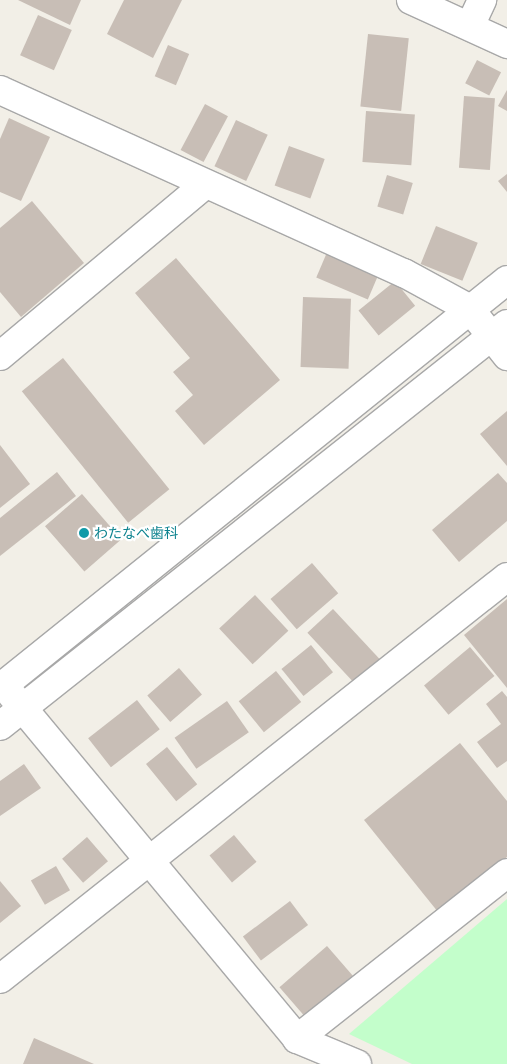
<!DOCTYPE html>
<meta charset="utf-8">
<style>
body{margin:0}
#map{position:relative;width:507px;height:1064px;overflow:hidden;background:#f2efe7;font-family:Barlow,"Noto Sans JP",sans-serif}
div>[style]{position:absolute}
.park>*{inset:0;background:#c3fecb}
.building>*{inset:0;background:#c8beb6;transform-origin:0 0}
.roads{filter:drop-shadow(1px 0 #a8a8a8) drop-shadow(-1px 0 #a8a8a8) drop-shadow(0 1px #a8a8a8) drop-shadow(0 -1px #a8a8a8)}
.minor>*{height:28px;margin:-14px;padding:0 14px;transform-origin:14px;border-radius:14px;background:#fff}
.dots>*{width:14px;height:14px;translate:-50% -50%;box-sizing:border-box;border:2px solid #fff;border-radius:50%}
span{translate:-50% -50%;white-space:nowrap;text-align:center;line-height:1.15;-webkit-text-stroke:4.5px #fff;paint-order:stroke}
.culture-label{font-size:14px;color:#0d838f}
.left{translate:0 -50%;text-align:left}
</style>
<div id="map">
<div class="park">
<div style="clip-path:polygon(507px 899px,507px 1064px,412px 1064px,349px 1034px)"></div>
</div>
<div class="building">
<div style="clip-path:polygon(18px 0,81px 0,70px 25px)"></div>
<div style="clip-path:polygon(124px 0,182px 0,153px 58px,107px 34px)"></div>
<div style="left:38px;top:15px;width:37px;height:44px;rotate:24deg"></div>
<div style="left:368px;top:34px;width:41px;height:73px;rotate:6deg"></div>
<div style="left:168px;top:45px;width:23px;height:34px;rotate:23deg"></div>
<div style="left:477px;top:60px;width:27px;height:26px;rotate:27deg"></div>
<div style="clip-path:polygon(507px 90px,507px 111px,498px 106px)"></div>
<div style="left:464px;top:96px;width:31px;height:72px;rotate:4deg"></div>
<div style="left:205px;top:104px;width:26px;height:52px;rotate:28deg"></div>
<div style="left:366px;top:111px;width:49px;height:51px;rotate:4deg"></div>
<div style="clip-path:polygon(9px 118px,50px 137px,21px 201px,0 192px,0 139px)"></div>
<div style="left:236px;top:120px;width:35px;height:51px;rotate:25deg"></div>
<div style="left:289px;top:146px;width:38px;height:42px;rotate:20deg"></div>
<div style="clip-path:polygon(507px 174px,507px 192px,498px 181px)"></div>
<div style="left:387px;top:175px;width:27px;height:33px;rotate:17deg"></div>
<div style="clip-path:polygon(32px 201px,84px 263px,21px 317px,0 292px,0 228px)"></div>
<div style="left:436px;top:226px;width:45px;height:41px;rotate:22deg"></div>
<div style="left:328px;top:250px;width:56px;height:30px;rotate:23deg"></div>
<div style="clip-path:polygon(176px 258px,280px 380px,204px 445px,175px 411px,193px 395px,173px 372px,190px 358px,135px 293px)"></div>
<div style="left:395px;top:281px;width:32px;height:47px;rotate:51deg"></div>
<div style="left:303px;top:297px;width:48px;height:70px;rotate:2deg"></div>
<div style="left:63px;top:358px;width:169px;height:53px;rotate:51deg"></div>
<div style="clip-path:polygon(507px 411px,507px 466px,480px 434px)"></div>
<div style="clip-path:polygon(0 445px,30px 484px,0 508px)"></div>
<div style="clip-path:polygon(57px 472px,76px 496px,0 556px,0 518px)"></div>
<div style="clip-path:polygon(498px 473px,507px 483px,507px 521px,459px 562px,432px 530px)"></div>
<div style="left:82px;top:494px;width:60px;height:49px;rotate:49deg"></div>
<div style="left:312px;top:563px;width:40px;height:55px;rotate:49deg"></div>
<div style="left:255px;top:595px;width:49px;height:49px;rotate:47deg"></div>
<div style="clip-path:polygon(507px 599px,507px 688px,464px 635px)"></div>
<div style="left:333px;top:609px;width:69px;height:35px;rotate:47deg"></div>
<div style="left:311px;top:645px;width:35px;height:38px;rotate:51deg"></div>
<div style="left:470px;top:647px;width:38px;height:60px;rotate:50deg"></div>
<div style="left:179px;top:668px;width:35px;height:42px;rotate:49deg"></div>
<div style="left:276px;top:671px;width:40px;height:48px;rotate:51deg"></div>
<div style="clip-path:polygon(502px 691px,507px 697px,507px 761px,497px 768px,477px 742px,501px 724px,486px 704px)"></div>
<div style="left:137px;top:700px;width:37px;height:62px;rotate:52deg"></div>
<div style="left:227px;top:701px;width:38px;height:64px;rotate:55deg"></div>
<div style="clip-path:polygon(460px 743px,507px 801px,507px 857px,438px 912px,364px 820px)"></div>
<div style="left:167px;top:747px;width:48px;height:27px;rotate:51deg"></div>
<div style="clip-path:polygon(24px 764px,41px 788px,0 816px,0 781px)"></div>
<div style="left:234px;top:835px;width:35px;height:32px;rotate:50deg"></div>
<div style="left:87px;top:837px;width:32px;height:33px;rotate:49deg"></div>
<div style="left:56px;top:866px;width:28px;height:29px;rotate:60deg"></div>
<div style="clip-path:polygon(0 881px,21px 906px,0 923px)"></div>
<div style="left:290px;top:901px;width:30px;height:59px;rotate:53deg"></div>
<div style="left:327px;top:946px;width:40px;height:63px;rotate:49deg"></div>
<div style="clip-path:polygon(34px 1038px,94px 1064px,23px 1064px)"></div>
</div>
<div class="roads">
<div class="minor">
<div style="left:411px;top:0;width:106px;rotate:24.6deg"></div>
<div style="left:470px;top:26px;width:29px;rotate:-65deg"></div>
<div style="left:0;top:90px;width:444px;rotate:24.4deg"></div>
<div style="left:404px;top:273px;width:75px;rotate:28.6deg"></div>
<div style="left:470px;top:309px;width:60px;rotate:51.8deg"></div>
<div style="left:0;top:356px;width:268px;rotate:-39.9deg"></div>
<div style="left:0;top:688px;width:651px;rotate:-38.82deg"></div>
<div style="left:11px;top:694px;width:448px;rotate:50.3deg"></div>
<div style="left:297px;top:1039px;width:65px;rotate:22.6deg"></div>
<div style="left:0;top:726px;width:647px;rotate:-38.41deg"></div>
<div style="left:0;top:979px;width:647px;rotate:-38.41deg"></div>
<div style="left:297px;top:1039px;width:268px;rotate:-38.3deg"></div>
</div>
</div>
<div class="dots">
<div style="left:84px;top:533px;background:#0f9aa8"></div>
</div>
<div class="culture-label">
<span class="left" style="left:94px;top:533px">わたなべ歯科</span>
</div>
</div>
